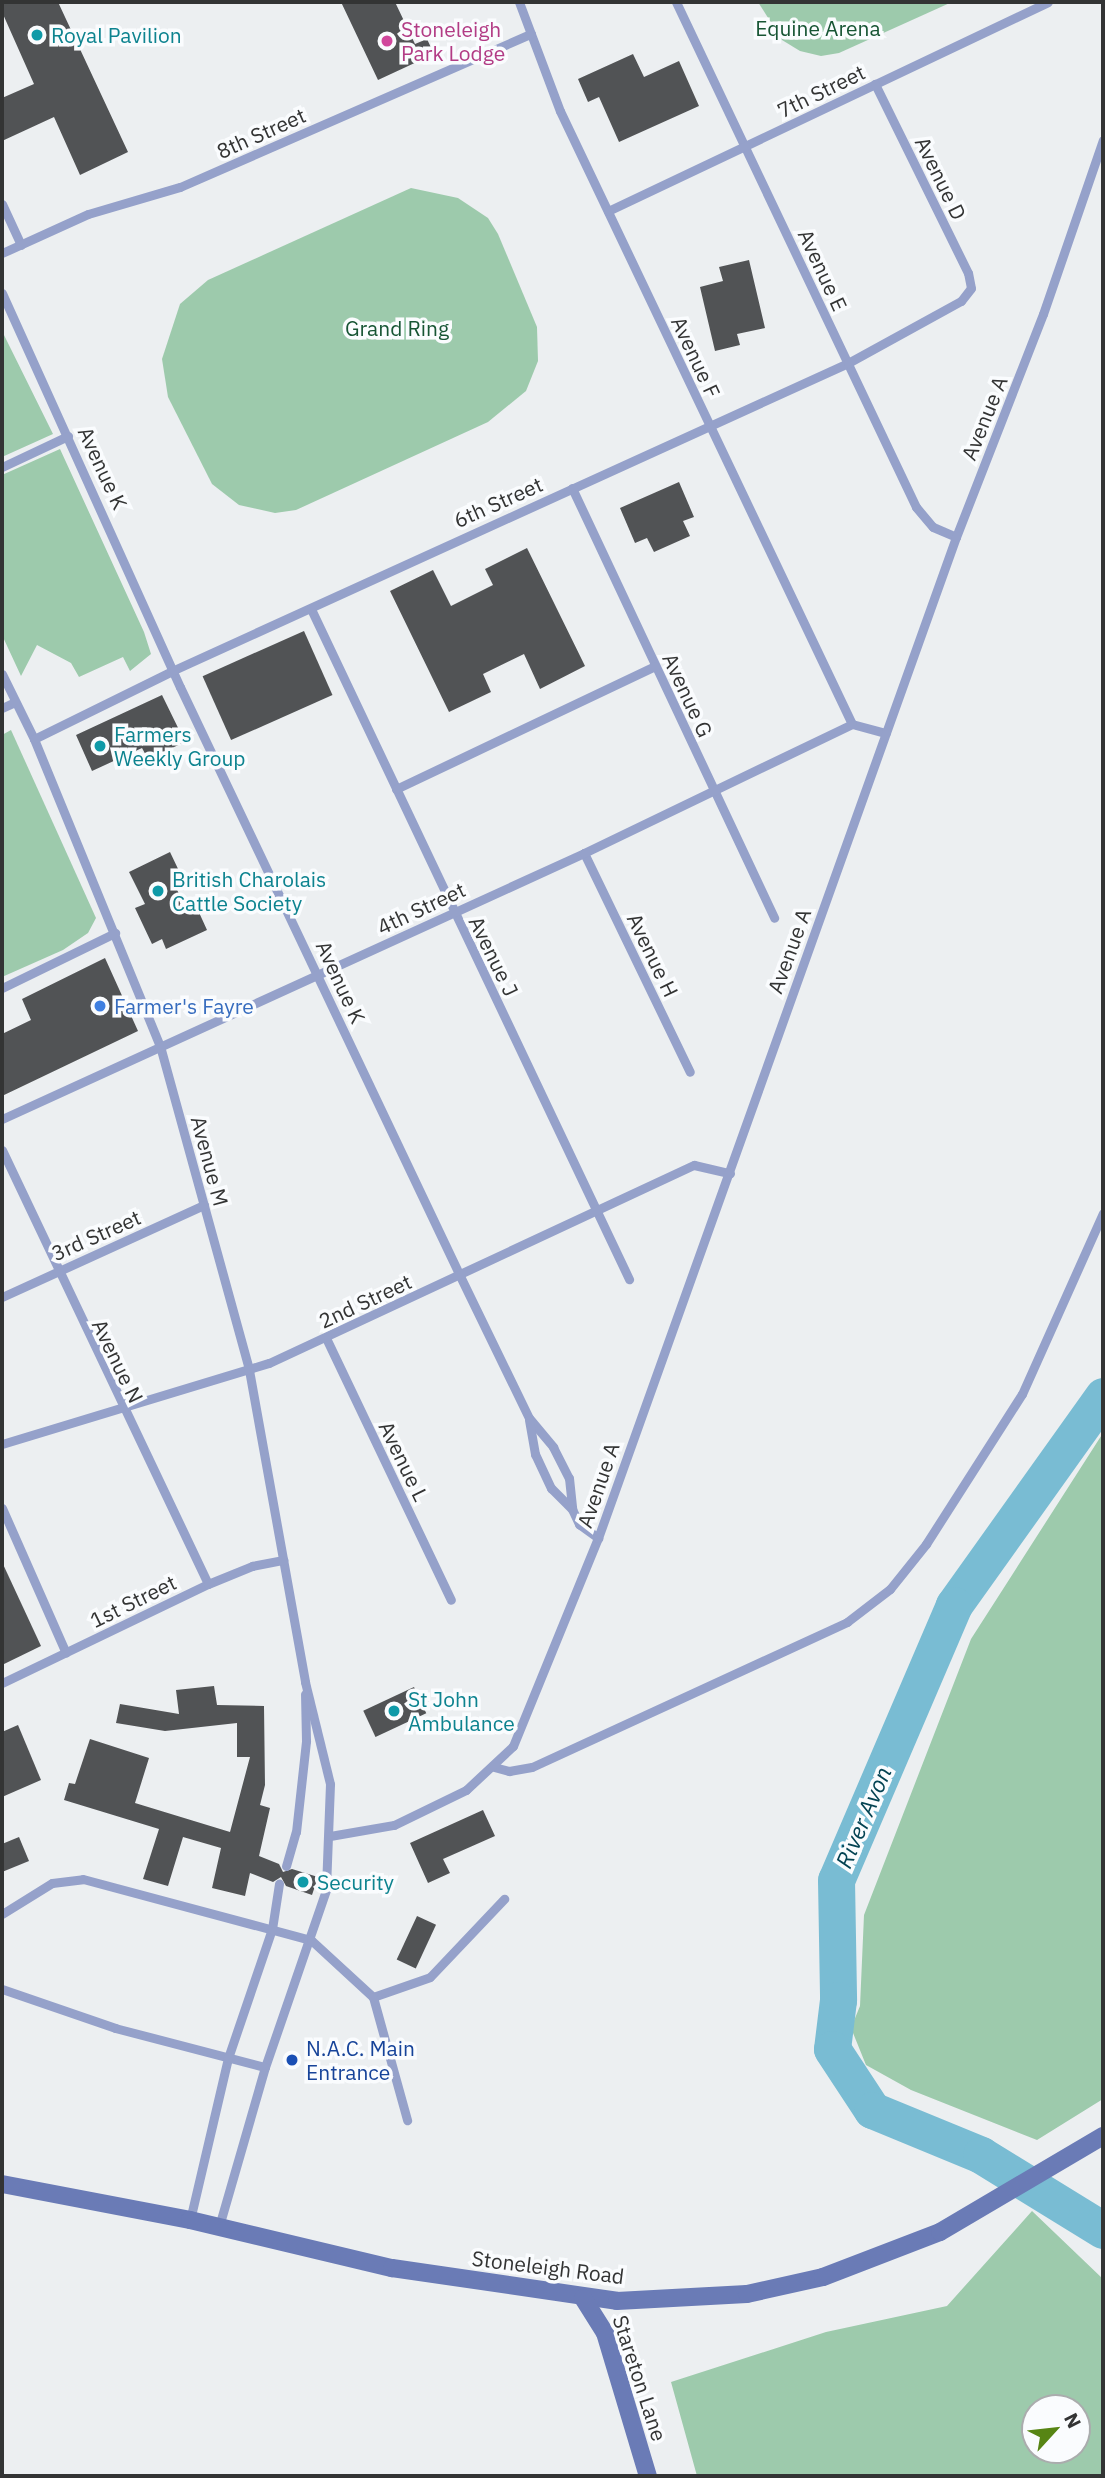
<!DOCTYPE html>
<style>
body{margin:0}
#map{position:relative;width:1105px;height:2478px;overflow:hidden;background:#eceff1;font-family:"IBM Plex Sans",sans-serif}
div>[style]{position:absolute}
.green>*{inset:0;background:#9dcaac}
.river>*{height:37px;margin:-18.5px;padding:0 18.5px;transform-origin:18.5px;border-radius:18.5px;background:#79bcd3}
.building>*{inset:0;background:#515355;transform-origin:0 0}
.lane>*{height:9px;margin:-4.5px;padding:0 4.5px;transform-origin:4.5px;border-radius:4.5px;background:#95a1ca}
.secondary>*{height:18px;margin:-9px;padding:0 9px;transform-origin:9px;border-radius:9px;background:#6a7bb6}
.dots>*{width:19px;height:19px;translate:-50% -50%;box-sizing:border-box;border:4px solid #fafcfe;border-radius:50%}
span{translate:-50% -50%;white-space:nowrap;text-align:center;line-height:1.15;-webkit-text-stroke:7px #fafcfe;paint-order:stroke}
.park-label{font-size:21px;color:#175534}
.hotel-label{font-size:21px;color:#b23c85}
.left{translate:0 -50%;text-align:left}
.culture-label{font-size:21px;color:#0d838f}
.street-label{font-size:21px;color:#333434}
.shop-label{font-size:21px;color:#366cbe}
.transit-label{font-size:21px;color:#164399}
.water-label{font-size:23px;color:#044353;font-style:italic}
.frame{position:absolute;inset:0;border:4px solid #333434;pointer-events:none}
.north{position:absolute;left:1021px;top:2394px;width:70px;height:70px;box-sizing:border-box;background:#fafcfe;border:2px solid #aaacad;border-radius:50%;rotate:63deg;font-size:19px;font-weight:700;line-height:28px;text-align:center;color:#333434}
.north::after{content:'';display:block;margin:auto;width:24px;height:32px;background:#578514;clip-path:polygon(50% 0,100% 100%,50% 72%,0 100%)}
</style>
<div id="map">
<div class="green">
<div style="clip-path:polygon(758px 2px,952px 2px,839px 53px,821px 56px,800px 51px,782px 40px)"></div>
<div style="clip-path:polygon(411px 188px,458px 198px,488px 218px,498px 234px,537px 327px,538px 361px,526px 391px,488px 422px,296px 510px,275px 513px,239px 505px,212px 484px,168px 397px,162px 359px,180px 304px,208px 280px)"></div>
<div style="clip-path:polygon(2px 331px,53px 434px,2px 457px,2px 330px)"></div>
<div style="clip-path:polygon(60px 449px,144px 632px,151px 654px,130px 671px,123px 657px,79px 677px,71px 663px,37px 645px,21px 676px,2px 635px,2px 475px)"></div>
<div style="clip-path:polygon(11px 730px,96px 918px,88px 933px,63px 950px,2px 977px,2px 735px)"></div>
<div style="clip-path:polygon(1103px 1433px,1103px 2099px,1037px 2140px,911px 2090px,866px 2065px,851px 2028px,860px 2006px,864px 1915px,971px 1639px)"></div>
<div style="clip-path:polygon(evenodd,1032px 2211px,1103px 2279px,1103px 2476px,697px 2476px,671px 2382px,826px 2332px,947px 2306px,1032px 2211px,1077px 2408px,1077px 2450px,1035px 2450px,1035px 2408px,1077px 2408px)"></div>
</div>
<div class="river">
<div style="left:1103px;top:1396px;width:257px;rotate:125.5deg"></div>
<div style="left:954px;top:1605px;width:299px;rotate:113.2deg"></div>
<div style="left:836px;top:1880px;width:120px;rotate:89deg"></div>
<div style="left:838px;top:2000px;width:49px;rotate:97deg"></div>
<div style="left:832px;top:2049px;width:73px;rotate:56.7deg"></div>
<div style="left:872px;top:2110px;width:118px;rotate:22.4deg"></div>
<div style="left:981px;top:2155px;width:143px;rotate:31.6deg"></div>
</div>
<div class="building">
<div style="clip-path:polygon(2px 2px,58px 2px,128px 152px,80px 175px,54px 117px,2px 141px,2px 98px,34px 84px,2px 12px)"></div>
<div style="clip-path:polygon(341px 2px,395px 2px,415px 44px,427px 39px,434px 54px,378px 80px)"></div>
<div style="clip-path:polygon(633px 54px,644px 77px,679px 61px,699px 106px,619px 142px,599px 97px,588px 102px,578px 79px)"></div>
<div style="clip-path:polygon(749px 260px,765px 328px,737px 334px,740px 345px,715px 351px,700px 287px,723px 281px,719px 267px)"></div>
<div style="clip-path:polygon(679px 482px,694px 517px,683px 521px,690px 536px,654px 552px,647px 538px,635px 543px,620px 508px)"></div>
<div style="clip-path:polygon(527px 548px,585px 666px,540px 689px,524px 654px,483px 674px,491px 692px,449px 712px,390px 591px,433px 570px,451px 606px,493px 585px,485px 569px)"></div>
<div style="left:304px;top:631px;width:70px;height:111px;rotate:66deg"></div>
<div style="clip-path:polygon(162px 695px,185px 742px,148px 759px,142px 748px,92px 771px,76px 735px)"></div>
<div style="clip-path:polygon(170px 852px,180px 873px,171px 877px,188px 913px,197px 908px,207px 930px,166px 949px,162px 939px,152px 944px,135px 908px,145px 904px,129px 872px)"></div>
<div style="clip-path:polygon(105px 958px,138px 1031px,2px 1096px,2px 1034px,31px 1020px,22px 999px)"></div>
<div style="clip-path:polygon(2px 1562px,41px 1646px,2px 1665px)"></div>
<div style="clip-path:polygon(214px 1686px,217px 1705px,264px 1706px,265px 1785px,260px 1805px,270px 1808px,259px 1856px,279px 1864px,283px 1872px,292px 1869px,318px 1877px,312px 1895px,286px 1886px,281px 1877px,273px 1882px,250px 1873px,245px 1896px,212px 1888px,221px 1848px,183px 1837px,168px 1886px,143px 1879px,159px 1829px,64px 1800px,69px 1783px,75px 1784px,90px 1739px,149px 1758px,135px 1803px,230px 1832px,250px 1757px,237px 1757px,237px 1723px,165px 1731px,116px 1723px,120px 1704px,179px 1714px,176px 1690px)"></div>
<div style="left:414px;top:1687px;width:29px;height:56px;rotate:65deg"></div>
<div style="clip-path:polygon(18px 1725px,41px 1780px,2px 1797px,2px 1732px)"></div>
<div style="clip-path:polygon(483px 1810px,495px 1836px,443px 1859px,450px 1873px,428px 1883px,410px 1843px)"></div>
<div style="clip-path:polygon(19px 1837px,29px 1861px,2px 1872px,2px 1844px)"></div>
<div style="left:417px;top:1916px;width:21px;height:48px;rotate:25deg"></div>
</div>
<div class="lane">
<div style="left:519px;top:2px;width:116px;rotate:69.4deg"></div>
<div style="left:560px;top:111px;width:679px;rotate:64.53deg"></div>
<div style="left:676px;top:2px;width:559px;rotate:64.58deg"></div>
<div style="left:916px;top:507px;width:26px;rotate:50deg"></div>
<div style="left:933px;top:527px;width:25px;rotate:23deg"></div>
<div style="left:2px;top:204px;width:45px;rotate:65.1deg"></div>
<div style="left:608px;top:211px;width:487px;rotate:-25.4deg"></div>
<div style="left:2px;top:253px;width:94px;rotate:-24.4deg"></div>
<div style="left:88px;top:214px;width:96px;rotate:-16.4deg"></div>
<div style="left:180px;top:187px;width:383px;rotate:-23.6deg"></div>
<div style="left:2px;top:293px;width:432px;rotate:65.7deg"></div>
<div style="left:180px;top:687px;width:652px;rotate:64.57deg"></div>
<div style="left:460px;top:1276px;width:158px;rotate:64.1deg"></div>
<div style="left:529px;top:1418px;width:38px;rotate:50deg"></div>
<div style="left:553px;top:1447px;width:35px;rotate:63deg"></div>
<div style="left:569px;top:1478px;width:31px;rotate:84deg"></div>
<div style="left:572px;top:1509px;width:17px;rotate:65deg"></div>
<div style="left:579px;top:1524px;width:24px;rotate:36deg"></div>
<div style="left:2px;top:467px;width:73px;rotate:-25.2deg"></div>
<div style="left:572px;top:488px;width:475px;rotate:64.8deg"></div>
<div style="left:311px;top:609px;width:742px;rotate:64.61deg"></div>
<div style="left:2px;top:674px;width:72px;rotate:63.8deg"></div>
<div style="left:34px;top:739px;width:332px;rotate:67.7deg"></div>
<div style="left:160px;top:1046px;width:336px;rotate:74.6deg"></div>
<div style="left:249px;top:1370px;width:317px;rotate:79.8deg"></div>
<div style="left:305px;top:1682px;width:105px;rotate:76.2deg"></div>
<div style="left:330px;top:1784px;width:106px;rotate:92.2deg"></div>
<div style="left:326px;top:1890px;width:187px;rotate:109deg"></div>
<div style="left:265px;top:2067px;width:166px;rotate:106.1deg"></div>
<div style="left:2px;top:708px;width:14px;rotate:-25deg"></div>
<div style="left:852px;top:724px;width:35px;rotate:15deg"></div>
<div style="left:34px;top:739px;width:156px;rotate:-26.2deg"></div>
<div style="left:174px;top:670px;width:741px;rotate:-24.49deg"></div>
<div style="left:848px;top:363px;width:129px;rotate:-28.8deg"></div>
<div style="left:961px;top:301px;width:16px;rotate:-52deg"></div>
<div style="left:971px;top:288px;width:15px;rotate:-101deg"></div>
<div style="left:968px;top:273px;width:211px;rotate:-116.2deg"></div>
<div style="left:396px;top:789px;width:287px;rotate:-25.4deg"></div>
<div style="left:584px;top:853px;width:243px;rotate:64.2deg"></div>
<div style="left:2px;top:988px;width:126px;rotate:-26deg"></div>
<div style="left:2px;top:1119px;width:640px;rotate:-24.56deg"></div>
<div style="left:584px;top:853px;width:297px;rotate:-25.7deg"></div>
<div style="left:2px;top:1150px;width:480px;rotate:64.6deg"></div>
<div style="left:2px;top:1297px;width:222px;rotate:-24.5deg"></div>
<div style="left:326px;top:1338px;width:290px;rotate:64.5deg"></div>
<div style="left:529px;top:1420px;width:35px;rotate:80deg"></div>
<div style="left:535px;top:1454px;width:38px;rotate:65deg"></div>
<div style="left:551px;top:1488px;width:30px;rotate:45deg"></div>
<div style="left:2px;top:1444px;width:279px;rotate:-16.9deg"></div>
<div style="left:269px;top:1363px;width:469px;rotate:-25deg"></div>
<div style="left:694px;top:1165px;width:37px;rotate:13deg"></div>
<div style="left:2px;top:1508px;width:158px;rotate:66.2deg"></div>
<div style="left:2px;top:1683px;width:229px;rotate:-25.7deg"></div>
<div style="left:208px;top:1584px;width:48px;rotate:-22.2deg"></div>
<div style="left:252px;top:1566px;width:32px;rotate:-11deg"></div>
<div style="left:494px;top:1767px;width:16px;rotate:15deg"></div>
<div style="left:509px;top:1771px;width:23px;rotate:-10deg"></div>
<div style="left:532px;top:1767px;width:347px;rotate:-24.7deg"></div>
<div style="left:847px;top:1622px;width:54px;rotate:-37.5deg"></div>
<div style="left:890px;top:1589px;width:58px;rotate:-51.3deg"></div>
<div style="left:926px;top:1544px;width:178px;rotate:-57.4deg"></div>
<div style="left:1022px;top:1394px;width:198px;rotate:-65.9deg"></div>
<div style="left:330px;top:1836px;width:65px;rotate:-9.8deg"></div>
<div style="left:394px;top:1825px;width:80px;rotate:-25.9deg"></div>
<div style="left:466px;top:1790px;width:64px;rotate:-43.1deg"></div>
<div style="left:513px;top:1746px;width:225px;rotate:-67.8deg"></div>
<div style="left:598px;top:1538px;width:1063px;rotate:-70.32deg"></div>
<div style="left:956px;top:537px;width:239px;rotate:-68.7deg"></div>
<div style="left:1043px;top:314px;width:184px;rotate:-71deg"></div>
<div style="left:286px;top:1866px;width:35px;rotate:-74deg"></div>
<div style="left:296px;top:1832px;width:92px;rotate:-83.7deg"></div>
<div style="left:306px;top:1741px;width:47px;rotate:-91.2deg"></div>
<div style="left:2px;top:1914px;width:59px;rotate:-31.8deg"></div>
<div style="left:52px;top:1883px;width:31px;rotate:-7deg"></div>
<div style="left:83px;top:1879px;width:236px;rotate:15deg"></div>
<div style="left:311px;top:1940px;width:84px;rotate:42.6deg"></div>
<div style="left:373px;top:1997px;width:60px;rotate:-19.3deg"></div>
<div style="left:430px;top:1977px;width:108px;rotate:-46.5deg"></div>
<div style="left:2px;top:1989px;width:120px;rotate:19deg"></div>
<div style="left:115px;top:2028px;width:155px;rotate:14.6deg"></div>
<div style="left:373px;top:1997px;width:128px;rotate:74.5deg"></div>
<div style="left:190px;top:2220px;width:166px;rotate:-76.8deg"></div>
<div style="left:228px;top:2058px;width:136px;rotate:-71.2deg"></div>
<div style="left:272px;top:1929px;width:46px;rotate:-81.2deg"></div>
</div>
<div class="secondary">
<div style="left:2px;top:2184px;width:191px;rotate:10.8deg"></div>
<div style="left:190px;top:2220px;width:208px;rotate:13.4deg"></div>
<div style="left:392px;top:2268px;width:227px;rotate:8.3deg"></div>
<div style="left:617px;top:2301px;width:130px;rotate:-3.1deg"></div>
<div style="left:747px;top:2294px;width:78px;rotate:-12.6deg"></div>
<div style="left:823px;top:2277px;width:125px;rotate:-21deg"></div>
<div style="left:940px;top:2232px;width:189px;rotate:-30.5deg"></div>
<div style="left:583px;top:2298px;width:41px;rotate:57.8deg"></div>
<div style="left:605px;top:2333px;width:149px;rotate:73.3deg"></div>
</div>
<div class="dots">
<div style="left:37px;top:35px;background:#0f9aa8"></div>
<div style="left:387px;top:41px;background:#d1479c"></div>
<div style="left:100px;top:746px;background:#0f9aa8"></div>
<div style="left:158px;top:891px;background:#0f9aa8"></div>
<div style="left:100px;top:1006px;background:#3f7fe0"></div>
<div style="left:394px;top:1711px;background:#0f9aa8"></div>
<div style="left:303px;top:1882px;background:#0f9aa8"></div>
<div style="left:292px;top:2060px;background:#1a4fb4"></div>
</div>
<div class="park-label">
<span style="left:818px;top:28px">Equine Arena</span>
<span style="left:397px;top:328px">Grand Ring</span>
</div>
<div class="hotel-label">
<span class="left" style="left:401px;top:41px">Stoneleigh<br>Park Lodge</span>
</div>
<div class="culture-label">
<span class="left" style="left:51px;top:35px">Royal Pavilion</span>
<span class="left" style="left:114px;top:746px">Farmers<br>Weekly Group</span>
<span class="left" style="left:172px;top:891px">British Charolais<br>Cattle Society</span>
<span class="left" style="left:408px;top:1711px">St John<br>Ambulance</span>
<span class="left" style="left:317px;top:1882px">Security</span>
</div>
<div class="street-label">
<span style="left:821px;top:91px;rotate:-26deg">7th Street</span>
<span style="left:261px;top:133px;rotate:-24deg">8th Street</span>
<span style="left:941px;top:178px;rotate:64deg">Avenue D</span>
<span style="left:823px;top:270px;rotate:65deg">Avenue E</span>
<span style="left:696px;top:357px;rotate:65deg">Avenue F</span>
<span style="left:984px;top:418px;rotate:-68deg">Avenue A</span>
<span style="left:103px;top:468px;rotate:65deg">Avenue K</span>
<span style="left:498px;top:502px;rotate:-24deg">6th Street</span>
<span style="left:688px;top:695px;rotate:65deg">Avenue G</span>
<span style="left:421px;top:908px;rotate:-25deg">4th Street</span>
<span style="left:789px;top:951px;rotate:-70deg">Avenue A</span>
<span style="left:653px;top:955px;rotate:64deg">Avenue H</span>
<span style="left:494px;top:956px;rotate:64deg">Avenue J</span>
<span style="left:341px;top:982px;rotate:65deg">Avenue K</span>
<span style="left:210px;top:1161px;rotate:75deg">Avenue M</span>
<span style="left:96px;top:1235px;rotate:-24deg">3rd Street</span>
<span style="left:365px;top:1301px;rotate:-25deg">2nd Street</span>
<span style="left:118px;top:1361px;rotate:64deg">Avenue N</span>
<span style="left:404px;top:1461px;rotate:64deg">Avenue L</span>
<span style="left:598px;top:1485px;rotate:-71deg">Avenue A</span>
<span style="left:133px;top:1601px;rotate:-26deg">1st Street</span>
<span style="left:548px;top:2267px;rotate:7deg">Stoneleigh Road</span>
<span style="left:640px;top:2378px;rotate:72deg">Stareton Lane</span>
</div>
<div class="shop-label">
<span class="left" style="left:114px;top:1006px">Farmer's Fayre</span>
</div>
<div class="transit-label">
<span class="left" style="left:306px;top:2060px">N.A.C. Main<br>Entrance</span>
</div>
<div class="water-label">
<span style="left:863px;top:1817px;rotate:-67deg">River Avon</span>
</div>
<div class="frame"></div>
<div class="north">N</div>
</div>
